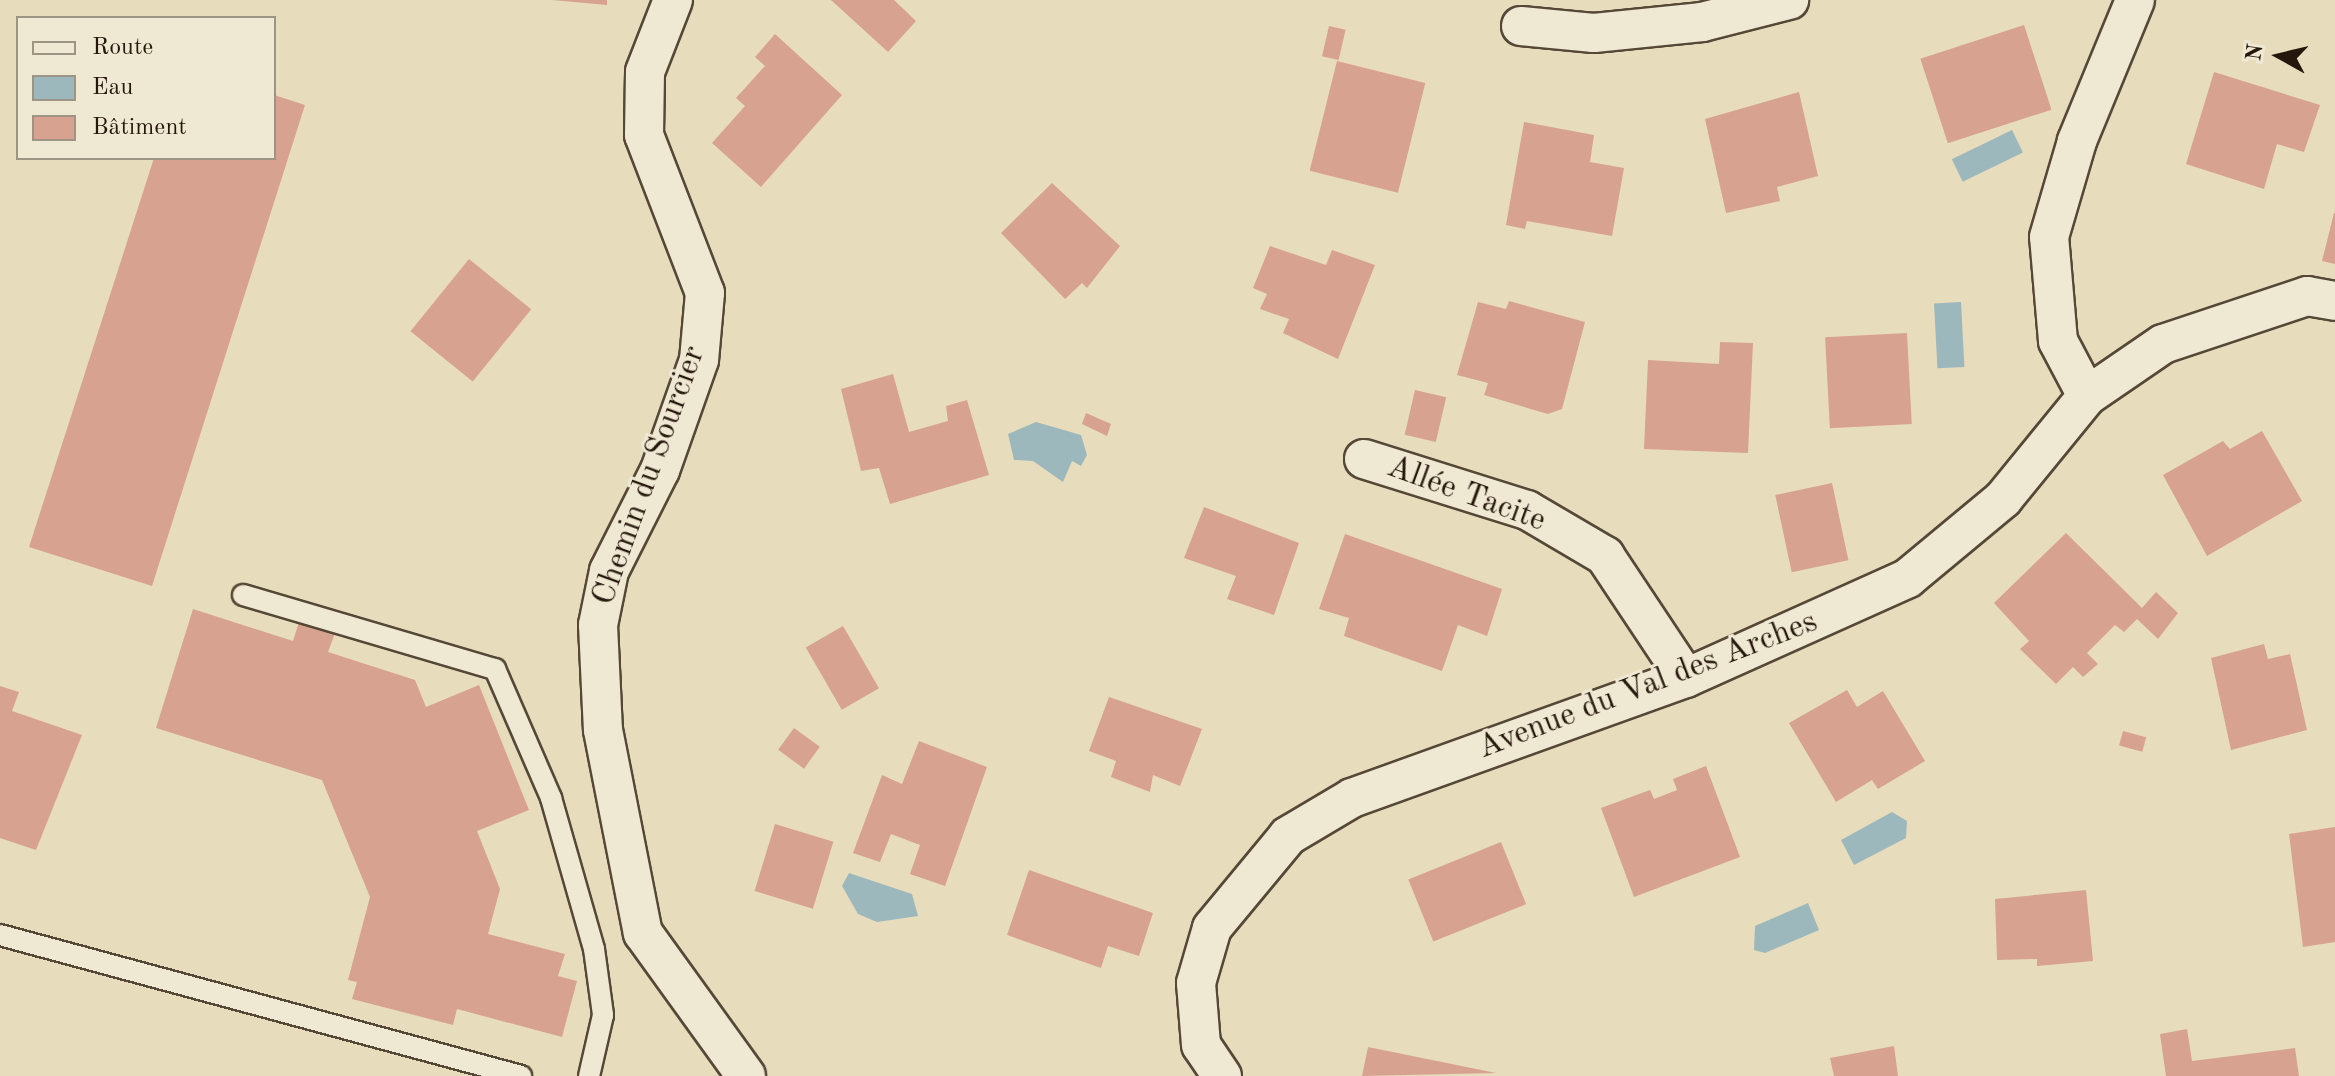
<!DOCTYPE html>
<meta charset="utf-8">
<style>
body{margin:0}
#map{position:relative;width:2335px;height:1076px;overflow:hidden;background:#e7dcbc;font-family:"Old Standard TT",serif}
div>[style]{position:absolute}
.water>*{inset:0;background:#9db8bd;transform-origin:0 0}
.building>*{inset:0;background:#d8a291;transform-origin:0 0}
.roads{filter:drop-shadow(2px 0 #564837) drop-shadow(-2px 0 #564837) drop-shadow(0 2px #564837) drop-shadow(0 -2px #564837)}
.lane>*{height:20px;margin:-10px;padding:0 10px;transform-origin:10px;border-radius:10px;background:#efe8d3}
.street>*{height:38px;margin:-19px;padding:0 19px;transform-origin:19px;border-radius:19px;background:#efe8d3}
span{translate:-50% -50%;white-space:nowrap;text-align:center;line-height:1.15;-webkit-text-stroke:6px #efe8d3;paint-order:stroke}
.street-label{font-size:32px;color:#25170b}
.legend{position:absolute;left:16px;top:16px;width:260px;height:144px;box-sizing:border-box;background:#efe8d3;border:2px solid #9e9483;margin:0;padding:10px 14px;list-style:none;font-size:24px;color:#25170b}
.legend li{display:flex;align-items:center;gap:16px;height:40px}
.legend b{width:40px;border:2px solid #9e9483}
.north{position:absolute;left:2239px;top:16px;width:80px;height:80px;-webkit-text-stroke:6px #efe8d3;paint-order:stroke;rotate:278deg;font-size:22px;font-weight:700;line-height:32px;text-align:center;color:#25170b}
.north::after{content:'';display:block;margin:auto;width:28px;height:36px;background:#25170b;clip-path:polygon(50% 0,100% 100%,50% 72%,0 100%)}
</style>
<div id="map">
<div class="water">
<div style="left:2012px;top:130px;width:25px;height:67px;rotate:64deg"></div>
<div style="left:1961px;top:302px;width:65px;height:27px;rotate:87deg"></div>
<div style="clip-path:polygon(1036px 422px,1081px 435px,1087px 455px,1081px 466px,1072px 461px,1063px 482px,1033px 461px,1014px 460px,1008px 434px)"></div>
<div style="clip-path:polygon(1892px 812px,1907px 821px,1906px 838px,1854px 865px,1841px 840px)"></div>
<div style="clip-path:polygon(849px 873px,912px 894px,918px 916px,877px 922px,858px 914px,842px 886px)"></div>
<div style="clip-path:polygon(1808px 903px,1819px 930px,1765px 953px,1754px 950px,1755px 926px)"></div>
</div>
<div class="building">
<div style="clip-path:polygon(552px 0,607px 0,607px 5px)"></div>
<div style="clip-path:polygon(831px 0,894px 0,916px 21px,888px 52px)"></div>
<div style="left:2024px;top:25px;width:89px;height:109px;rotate:72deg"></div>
<div style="left:1329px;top:26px;width:17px;height:31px;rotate:13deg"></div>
<div style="clip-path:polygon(775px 34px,842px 95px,761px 187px,712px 143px,745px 106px,736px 98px,765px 66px,755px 57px)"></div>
<div style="left:1337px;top:61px;width:91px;height:113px;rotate:14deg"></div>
<div style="clip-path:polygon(2214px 72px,2320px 105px,2304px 152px,2277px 144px,2264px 189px,2186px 164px)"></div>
<div style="clip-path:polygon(1799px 92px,1818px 176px,1777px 187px,1780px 201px,1726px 213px,1705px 119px)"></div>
<div style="clip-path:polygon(274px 95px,305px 105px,152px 586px,29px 547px,154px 158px,274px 158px)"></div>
<div style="clip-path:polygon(1524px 122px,1594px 135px,1590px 162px,1624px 168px,1612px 236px,1527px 221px,1525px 229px,1506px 225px)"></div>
<div style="clip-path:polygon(1052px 183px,1120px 246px,1087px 288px,1082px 283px,1065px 299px,1001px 233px)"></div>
<div style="clip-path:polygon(2334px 213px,2335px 213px,2335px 264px,2322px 261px)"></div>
<div style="clip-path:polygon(1270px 246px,1326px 265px,1332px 250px,1375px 265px,1338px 359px,1283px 333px,1289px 319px,1260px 309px,1267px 294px,1253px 288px)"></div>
<div style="left:469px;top:259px;width:80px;height:93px;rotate:39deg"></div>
<div style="clip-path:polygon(1509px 301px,1585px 322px,1562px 409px,1548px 414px,1484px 395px,1488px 383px,1457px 375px,1478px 302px,1506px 309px)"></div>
<div style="left:1907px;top:333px;width:91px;height:82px;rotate:87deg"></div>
<div style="clip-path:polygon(1720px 342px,1753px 343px,1748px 453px,1644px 449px,1648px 360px,1719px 364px)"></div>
<div style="clip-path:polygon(893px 374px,909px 432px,948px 421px,946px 406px,967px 400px,989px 475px,890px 504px,879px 468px,861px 471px,841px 389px)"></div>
<div style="left:1415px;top:390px;width:32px;height:46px;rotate:13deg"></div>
<div style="clip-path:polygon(1086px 413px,1111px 424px,1107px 436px,1082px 424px)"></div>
<div style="clip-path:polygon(2262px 431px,2302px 501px,2207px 556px,2163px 475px,2223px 441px,2230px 449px)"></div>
<div style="left:1832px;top:483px;width:79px;height:58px;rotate:78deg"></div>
<div style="clip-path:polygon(1204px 507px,1299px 543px,1274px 615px,1227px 599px,1236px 576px,1184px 558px)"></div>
<div style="clip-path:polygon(2066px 533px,2142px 608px,2156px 592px,2178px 613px,2158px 639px,2137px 619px,2124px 632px,2115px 625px,2087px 653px,2098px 664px,2083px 677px,2073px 667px,2056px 684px,2020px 649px,2029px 641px,1994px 603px)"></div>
<div style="clip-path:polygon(1345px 534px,1502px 589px,1487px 636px,1458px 625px,1442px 671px,1344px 636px,1349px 618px,1319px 609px)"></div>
<div style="clip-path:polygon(193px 609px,293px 641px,299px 622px,335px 633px,328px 652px,415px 680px,426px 707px,479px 685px,529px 810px,477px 831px,500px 889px,488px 934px,565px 954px,558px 976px,577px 981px,562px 1037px,457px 1009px,453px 1025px,352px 999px,357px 982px,348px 980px,370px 897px,322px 780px,156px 728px)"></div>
<div style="left:843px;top:626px;width:72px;height:43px;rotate:60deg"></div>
<div style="clip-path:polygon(2264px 644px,2268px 659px,2290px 654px,2307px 730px,2231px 750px,2211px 658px)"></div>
<div style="clip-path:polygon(0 686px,19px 692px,12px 711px,82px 735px,36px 850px,0 838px)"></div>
<div style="clip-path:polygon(1847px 690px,1857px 707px,1883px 691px,1925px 761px,1878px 789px,1872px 780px,1836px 802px,1789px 723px)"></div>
<div style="clip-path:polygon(1109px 697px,1202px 729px,1180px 786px,1153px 775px,1150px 792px,1111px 777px,1116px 761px,1089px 751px)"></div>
<div style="left:794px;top:728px;width:32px;height:27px;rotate:36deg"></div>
<div style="left:2123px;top:731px;width:24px;height:15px;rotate:15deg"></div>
<div style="clip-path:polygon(919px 741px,987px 767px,945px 886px,910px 874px,920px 845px,891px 834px,880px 862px,853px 853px,882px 775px,902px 784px)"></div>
<div style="clip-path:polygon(1706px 766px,1740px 857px,1634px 897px,1601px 808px,1650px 790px,1654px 799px,1677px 790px,1673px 779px)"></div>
<div style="left:775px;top:824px;width:61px;height:70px;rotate:17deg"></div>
<div style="clip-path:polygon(2335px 827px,2335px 942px,2303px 947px,2289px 834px)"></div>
<div style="left:1501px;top:842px;width:67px;height:100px;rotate:68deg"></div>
<div style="clip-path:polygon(1029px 870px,1153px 913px,1139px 956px,1108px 946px,1101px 968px,1007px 935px)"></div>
<div style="clip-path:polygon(2086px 890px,2093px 961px,2037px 966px,2037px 959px,1997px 960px,1995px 899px)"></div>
<div style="clip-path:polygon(2187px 1029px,2192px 1061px,2295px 1048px,2299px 1076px,2166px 1076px,2160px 1034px)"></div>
<div style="clip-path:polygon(1894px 1046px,1898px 1076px,1834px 1076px,1830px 1058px)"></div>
<div style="clip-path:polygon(1368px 1047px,1496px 1073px,1362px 1076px)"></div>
</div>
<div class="roads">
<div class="lane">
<div style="left:243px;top:595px;width:263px;rotate:16.4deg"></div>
<div style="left:495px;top:669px;width:141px;rotate:66.5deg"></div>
<div style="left:551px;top:798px;width:157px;rotate:74.1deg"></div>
<div style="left:594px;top:949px;width:67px;rotate:82.2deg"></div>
<div style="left:603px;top:1015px;width:63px;rotate:102.9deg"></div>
<div style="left:0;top:935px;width:540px;rotate:15.14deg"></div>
</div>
<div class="street">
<div style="left:673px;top:0;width:77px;rotate:111.3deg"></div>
<div style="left:645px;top:72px;width:63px;rotate:90.9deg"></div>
<div style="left:644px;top:135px;width:169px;rotate:68.9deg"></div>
<div style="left:705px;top:293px;width:67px;rotate:95.1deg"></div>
<div style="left:699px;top:360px;width:117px;rotate:109.5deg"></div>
<div style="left:660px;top:470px;width:113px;rotate:116.8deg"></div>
<div style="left:609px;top:571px;width:55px;rotate:101.5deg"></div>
<div style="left:598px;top:625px;width:105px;rotate:87.3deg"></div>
<div style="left:603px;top:730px;width:207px;rotate:78.9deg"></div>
<div style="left:643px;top:933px;width:176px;rotate:54.2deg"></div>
<div style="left:1521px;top:26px;width:73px;rotate:5.5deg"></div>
<div style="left:1594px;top:33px;width:109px;rotate:-5.8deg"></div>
<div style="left:1702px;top:22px;width:90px;rotate:-14.2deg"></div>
<div style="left:2087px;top:396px;width:62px;rotate:-117.8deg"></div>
<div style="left:2058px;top:341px;width:104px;rotate:-94.9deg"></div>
<div style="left:2049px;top:237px;width:100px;rotate:-73.7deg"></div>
<div style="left:2077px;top:141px;width:152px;rotate:-67.6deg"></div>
<div style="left:1364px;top:459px;width:171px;rotate:17.4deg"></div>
<div style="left:1527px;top:510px;width:91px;rotate:30.5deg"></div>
<div style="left:1605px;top:556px;width:146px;rotate:56.4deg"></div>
<div style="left:1222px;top:1076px;width:37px;rotate:-124deg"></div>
<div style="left:1201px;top:1045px;width:62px;rotate:-94.6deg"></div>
<div style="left:1196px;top:983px;width:57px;rotate:-73.8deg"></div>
<div style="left:1212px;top:928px;width:119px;rotate:-50.4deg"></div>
<div style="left:1288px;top:836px;width:74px;rotate:-30.7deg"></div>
<div style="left:1352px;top:798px;width:355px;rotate:-19.8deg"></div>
<div style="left:1686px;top:678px;width:243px;rotate:-24.2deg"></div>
<div style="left:1908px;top:578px;width:124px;rotate:-39.7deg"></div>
<div style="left:2003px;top:499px;width:133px;rotate:-50.8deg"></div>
<div style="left:2087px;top:396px;width:92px;rotate:-34.4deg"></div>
<div style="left:2163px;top:344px;width:152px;rotate:-18.4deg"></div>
<div style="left:2307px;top:296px;width:28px;rotate:10deg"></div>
</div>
</div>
<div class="street-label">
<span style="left:650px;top:476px;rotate:-70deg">Chemin du Sourcier</span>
<span style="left:1466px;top:495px;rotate:20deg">Allée Tacite</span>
<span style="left:1648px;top:686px;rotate:-21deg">Avenue du Val des Arches</span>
</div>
<ul class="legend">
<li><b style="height:10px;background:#efe8d3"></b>Route</li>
<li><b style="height:22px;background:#9db8bd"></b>Eau</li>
<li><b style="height:22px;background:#d8a291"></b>Bâtiment</li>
</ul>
<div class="north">N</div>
</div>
